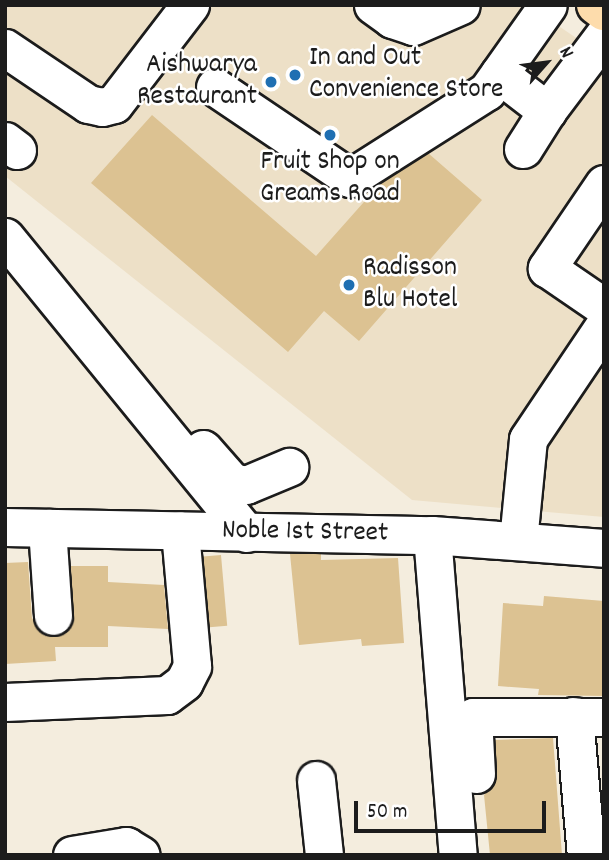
<!DOCTYPE html>
<style>
body{margin:0}
#map{position:relative;width:609px;height:860px;overflow:hidden;background:#f4edde;font-family:Dekko,sans-serif}
div>[style]{position:absolute}
.built>*{inset:0;background:#ede0c7}
.building>*{inset:0;background:#dcc292;transform-origin:0 0}
.roads{filter:drop-shadow(2px 0 #1c1c1c) drop-shadow(-2px 0 #1c1c1c) drop-shadow(0 2px #1c1c1c) drop-shadow(0 -2px #1c1c1c)}
.minor>*{height:37px;margin:-18.5px;padding:0 18.5px;transform-origin:18.5px;border-radius:18.5px;background:#fff}
.major>*{height:38px;margin:-19px;padding:0 19px;transform-origin:19px;border-radius:19px;background:#fddcac}
.dots>*{width:19px;height:19px;translate:-50% -50%;box-sizing:border-box;border:4px solid #fff;border-radius:50%}
span{translate:-50% -50%;white-space:nowrap;text-align:center;line-height:1.15;-webkit-text-stroke:5px #fff;paint-order:stroke}
.poi-label{font-size:28px;color:#1c1c1c}
.left{translate:0 -50%;text-align:left}
.right{translate:-100% -50%;text-align:right}
.street-label{font-size:28px;color:#1c1c1c}
.frame{position:absolute;inset:0;border:7px solid #1c1c1c;pointer-events:none}
.north{position:absolute;left:511px;top:28px;width:70px;height:70px;-webkit-text-stroke:5px #fff;paint-order:stroke;rotate:62deg;font-size:19px;font-weight:700;line-height:28px;text-align:center;color:#1c1c1c}
.north::after{content:'';display:block;margin:auto;width:24px;height:32px;background:#1c1c1c;clip-path:polygon(50% 0,100% 100%,50% 72%,0 100%)}
.scale{position:absolute;left:354px;top:801px;width:192px;height:32px;box-sizing:border-box;border:4px solid #1c1c1c;border-top:0;padding-left:9px;font-size:21px;line-height:24px;white-space:nowrap;color:#1c1c1c;-webkit-text-stroke:5px #fff;paint-order:stroke}
</style>
<div id="map">
<div class="built">
<div style="clip-path:polygon(5px 5px,528px 5px,604px 57px,604px 517px,412px 500px,5px 176px)"></div>
</div>
<div class="building">
<div style="clip-path:polygon(152px 115px,316px 256px,379px 185px,428px 153px,482px 200px,359px 341px,324px 311px,288px 352px,91px 183px)"></div>
<div style="clip-path:polygon(290px 554px,321px 554px,321px 560px,398px 558px,404px 643px,362px 646px,361px 639px,299px 645px)"></div>
<div style="left:221px;top:555px;width:71px;height:18px;rotate:85deg"></div>
<div style="clip-path:polygon(28px 562px,32px 618px,44px 635px,64px 634px,72px 625px,71px 566px,108px 566px,108px 582px,164px 585px,168px 629px,108px 626px,108px 647px,55px 647px,56px 661px,5px 664px,5px 563px)"></div>
<div style="clip-path:polygon(544px 596px,604px 601px,604px 696px,538px 695px,539px 689px,498px 686px,503px 603px,543px 606px)"></div>
<div style="clip-path:polygon(553px 738px,562px 855px,490px 855px,484px 795px,497px 774px,495px 740px)"></div>
</div>
<div class="roads">
<div class="minor">
<div style="left:373px;top:5px;width:24px;rotate:36deg"></div>
<div style="left:392px;top:19px;width:22px;rotate:18deg"></div>
<div style="left:413px;top:26px;width:52px;rotate:-23.6deg"></div>
<div style="left:5px;top:48px;width:100px;rotate:34deg"></div>
<div style="left:88px;top:104px;width:14px;rotate:12deg"></div>
<div style="left:102px;top:107px;width:12px;rotate:-14deg"></div>
<div style="left:114px;top:104px;width:125px;rotate:-52.5deg"></div>
<div style="left:499px;top:74px;width:61px;rotate:37.6deg"></div>
<div style="left:547px;top:111px;width:95px;rotate:-53.1deg"></div>
<div style="left:215px;top:87px;width:163px;rotate:34deg"></div>
<div style="left:350px;top:178px;width:162px;rotate:-32.4deg"></div>
<div style="left:487px;top:91px;width:105px;rotate:-54.7deg"></div>
<div style="left:5px;top:141px;width:15px;rotate:37deg"></div>
<div style="left:523px;top:149px;width:45px;rotate:-57.7deg"></div>
<div style="left:604px;top:184px;width:102px;rotate:124.2deg"></div>
<div style="left:547px;top:268px;width:69px;rotate:34.4deg"></div>
<div style="left:5px;top:237px;width:382px;rotate:50.8deg"></div>
<div style="left:203px;top:449px;width:44px;rotate:48.7deg"></div>
<div style="left:232px;top:482px;width:14px;rotate:12deg"></div>
<div style="left:246px;top:485px;width:47px;rotate:-22.7deg"></div>
<div style="left:5px;top:527px;width:427px;rotate:1.1deg"></div>
<div style="left:432px;top:535px;width:172px;rotate:4.3deg"></div>
<div style="left:47px;top:528px;width:88px;rotate:86.1deg"></div>
<div style="left:432px;top:535px;width:321px;rotate:85.4deg"></div>
<div style="left:518px;top:541px;width:102px;rotate:-84.4deg"></div>
<div style="left:528px;top:439px;width:136px;rotate:-56.1deg"></div>
<div style="left:5px;top:702px;width:162px;rotate:-2.5deg"></div>
<div style="left:167px;top:695px;width:21px;rotate:-37deg"></div>
<div style="left:184px;top:682px;width:18px;rotate:-63deg"></div>
<div style="left:192px;top:666px;width:136px;rotate:-95.1deg"></div>
<div style="left:574px;top:716px;width:140px;rotate:85.1deg"></div>
<div style="left:476px;top:774px;width:57px;rotate:-93deg"></div>
<div style="left:473px;top:717px;width:131px"></div>
<div style="left:316px;top:780px;width:75px;rotate:83.9deg"></div>
<div style="left:72px;top:855px;width:55px;rotate:-9.5deg"></div>
<div style="left:126px;top:846px;width:17px;rotate:31deg"></div>
</div>
<div class="major">
<div style="left:596px;top:5px;width:10px;rotate:37deg"></div>
</div>
</div>
<div class="dots">
<div style="left:295px;top:75px;background:#1f6fb2"></div>
<div style="left:271px;top:82px;background:#1f6fb2"></div>
<div style="left:330px;top:135px;background:#1f6fb2"></div>
<div style="left:349px;top:285px;background:#1f6fb2"></div>
</div>
<div class="poi-label">
<span class="left" style="left:309px;top:75px">In and Out<br>Convenience Store</span>
<span class="right" style="left:257px;top:82px">Aishwarya<br>Restaurant</span>
<span style="left:330px;top:179px">Fruit Shop on<br>Greams Road</span>
<span class="left" style="left:363px;top:285px">Radisson<br>Blu Hotel</span>
</div>
<div class="street-label">
<span style="left:305px;top:533px;rotate:1deg">Noble 1st Street</span>
</div>
<div class="frame"></div>
<div class="north">N</div>
<div class="scale">50 m</div>
</div>
